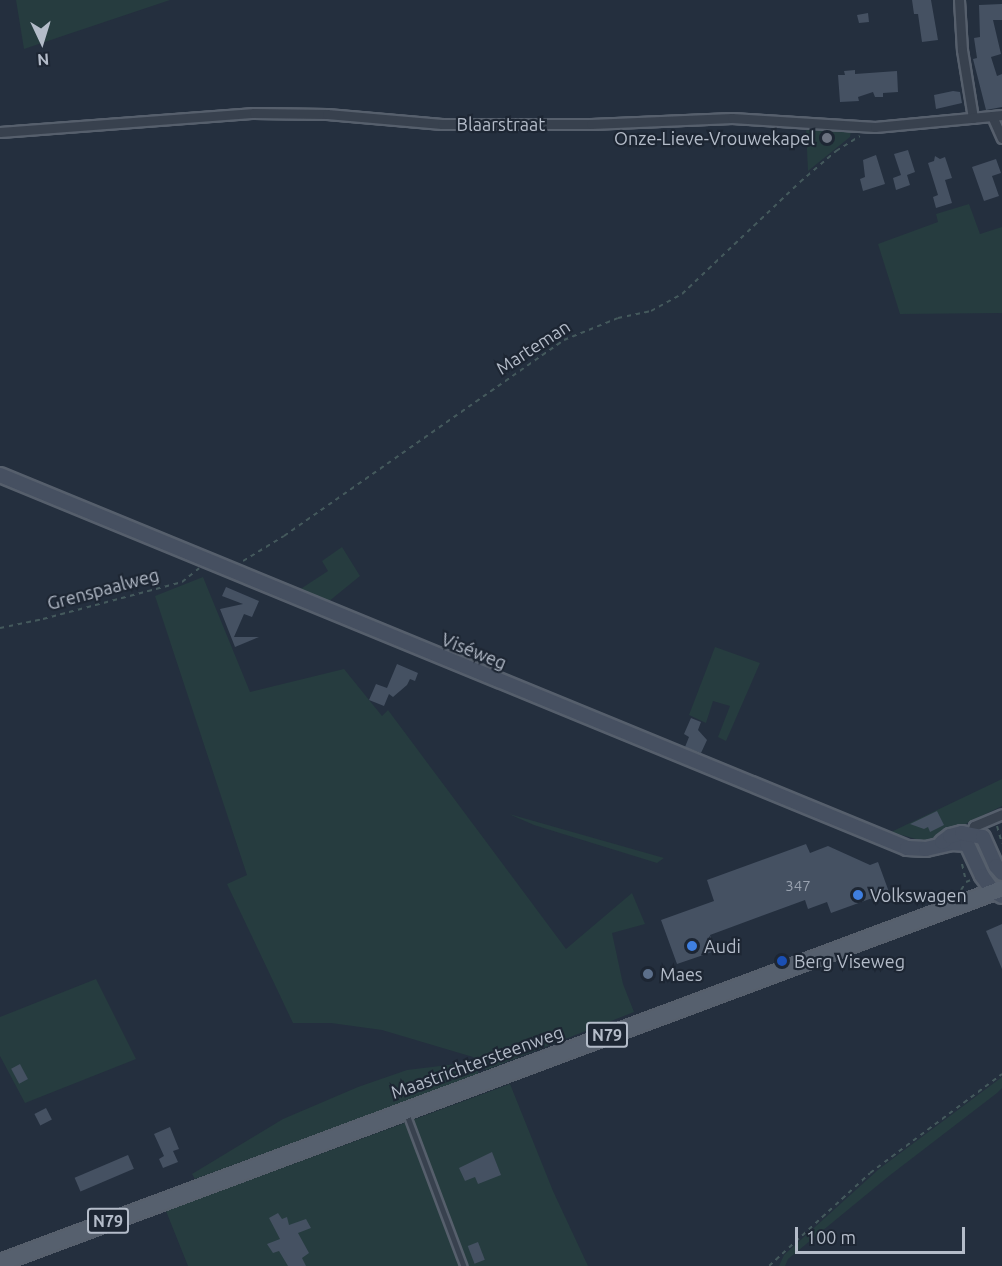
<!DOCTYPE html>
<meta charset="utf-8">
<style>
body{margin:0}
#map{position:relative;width:1002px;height:1266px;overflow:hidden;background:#242f3e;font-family:Ubuntu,sans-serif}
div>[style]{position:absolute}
.green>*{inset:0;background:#263c3f}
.building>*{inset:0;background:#455162;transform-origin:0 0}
.path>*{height:2px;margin-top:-1px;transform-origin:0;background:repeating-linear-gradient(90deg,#44595c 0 4.5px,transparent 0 9px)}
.roads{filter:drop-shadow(2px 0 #565f6c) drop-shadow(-2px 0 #565f6c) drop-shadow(0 2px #565f6c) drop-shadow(0 -2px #565f6c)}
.lane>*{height:4.5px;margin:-2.25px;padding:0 2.25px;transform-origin:2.25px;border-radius:2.25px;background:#38414e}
.street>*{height:9px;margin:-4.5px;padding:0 4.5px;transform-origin:4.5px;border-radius:4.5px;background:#38414e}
.secondary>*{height:14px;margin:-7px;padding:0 7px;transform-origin:7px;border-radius:7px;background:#465061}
.primary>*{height:15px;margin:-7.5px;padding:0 7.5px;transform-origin:7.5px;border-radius:7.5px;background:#56606e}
.dots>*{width:16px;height:16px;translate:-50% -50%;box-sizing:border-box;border:3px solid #1d2633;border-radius:50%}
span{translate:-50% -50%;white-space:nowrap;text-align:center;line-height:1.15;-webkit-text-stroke:4.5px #1d2633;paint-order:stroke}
.number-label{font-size:15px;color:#98a1af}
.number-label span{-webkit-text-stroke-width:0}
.shield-label span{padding:2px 4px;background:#1d2633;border:2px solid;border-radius:4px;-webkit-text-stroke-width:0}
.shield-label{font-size:16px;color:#b4bcc9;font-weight:700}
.street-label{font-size:18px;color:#b4bcc9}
.poi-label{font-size:18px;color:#b4bcc9}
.right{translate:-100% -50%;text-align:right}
.left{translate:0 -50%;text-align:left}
.north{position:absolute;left:12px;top:12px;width:60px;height:60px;-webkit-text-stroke:4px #1d2633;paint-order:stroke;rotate:176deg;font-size:16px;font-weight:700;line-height:24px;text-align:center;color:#b4bcc9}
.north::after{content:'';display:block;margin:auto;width:21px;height:27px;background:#b4bcc9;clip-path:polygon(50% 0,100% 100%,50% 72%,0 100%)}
.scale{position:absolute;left:795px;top:1227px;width:170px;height:27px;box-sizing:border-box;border:3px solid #b4bcc9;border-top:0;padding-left:8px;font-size:18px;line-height:21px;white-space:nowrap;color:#b4bcc9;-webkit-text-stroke:4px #1d2633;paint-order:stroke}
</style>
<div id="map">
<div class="green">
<div style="clip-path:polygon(16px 0,170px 0,24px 49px)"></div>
<div style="clip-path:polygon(806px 129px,845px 129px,851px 130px,850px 137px,808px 171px)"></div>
<div style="clip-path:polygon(969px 204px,980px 234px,1002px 227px,1002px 313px,900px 314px,878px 244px,938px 222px,936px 214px)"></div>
<div style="clip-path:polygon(342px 547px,360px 576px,328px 602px,299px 590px,328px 571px,322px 561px)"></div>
<div style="clip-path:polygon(203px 577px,250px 692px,344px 669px,382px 716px,388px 710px,566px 949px,632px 893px,645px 924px,612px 933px,623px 984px,634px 1012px,486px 1070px,473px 1057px,382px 1030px,331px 1023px,293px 1023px,227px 884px,247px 875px,155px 596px)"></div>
<div style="clip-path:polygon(715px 647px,760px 663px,726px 741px,718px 737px,730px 706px,713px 701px,706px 723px,689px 715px)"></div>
<div style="clip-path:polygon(1002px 779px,1002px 806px,937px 838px,923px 841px,891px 832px)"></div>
<div style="clip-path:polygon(509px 814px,664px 858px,657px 863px,534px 825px)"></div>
<div style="clip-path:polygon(96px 979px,136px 1059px,25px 1103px,0 1056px,0 1017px)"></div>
<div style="clip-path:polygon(465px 1063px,476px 1068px,479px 1074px,195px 1179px,192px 1174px,283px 1119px,358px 1087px,407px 1070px)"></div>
<div style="clip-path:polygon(1002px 1077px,1002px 1088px,997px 1093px,889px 1176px,788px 1259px,785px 1266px,779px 1266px,784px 1255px,879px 1169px)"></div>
<div style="clip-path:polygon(510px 1084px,553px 1191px,588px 1266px,188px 1266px,166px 1211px)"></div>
</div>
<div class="building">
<div style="clip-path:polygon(912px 0,931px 0,938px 40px,922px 42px,918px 14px,914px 14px)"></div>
<div style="clip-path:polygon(1002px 4px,1002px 20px,993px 20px,1001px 54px,991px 57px,997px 76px,1002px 74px,1002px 107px,986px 110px,973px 59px,977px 58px,974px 38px,980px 37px,979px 5px)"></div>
<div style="clip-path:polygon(868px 13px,869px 22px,859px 23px,857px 15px)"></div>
<div style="clip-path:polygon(855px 70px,855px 74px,897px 71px,898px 92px,883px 93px,883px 97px,875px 97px,873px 92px,858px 97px,859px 101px,840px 102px,838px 75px,845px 75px,844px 71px)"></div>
<div style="clip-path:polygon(953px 91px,960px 92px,962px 103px,936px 109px,934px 95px)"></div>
<div style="clip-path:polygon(908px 150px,915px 172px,907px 175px,910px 185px,896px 190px,893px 178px,901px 175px,894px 154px)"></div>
<div style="clip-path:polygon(876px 155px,885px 184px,863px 191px,860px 179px,865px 177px,863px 160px)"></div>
<div style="clip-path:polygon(935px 156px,940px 159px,945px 157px,952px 178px,945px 180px,952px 203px,936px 208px,933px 197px,938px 195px,928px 163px,934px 161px)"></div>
<div style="clip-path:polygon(996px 159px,1001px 173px,992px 176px,999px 196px,984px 201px,972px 167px)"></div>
<div style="clip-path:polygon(226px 587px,259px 601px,252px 617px,244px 614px,234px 637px,259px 637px,235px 647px,220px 609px,243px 604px,222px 596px)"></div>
<div style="clip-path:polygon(397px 664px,418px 673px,415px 681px,410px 679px,407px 685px,393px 697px,389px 694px,384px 706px,369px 700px,376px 684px,387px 688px)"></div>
<div style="clip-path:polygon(691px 718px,701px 722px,698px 730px,707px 740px,701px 753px,685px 747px,689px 737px,684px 734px)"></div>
<div style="clip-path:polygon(937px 811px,944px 825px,930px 832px,928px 827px,924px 829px,910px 824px)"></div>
<div style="clip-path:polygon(806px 844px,810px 853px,828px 846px,870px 865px,878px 862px,889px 892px,831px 913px,827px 902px,808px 909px,805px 900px,710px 935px,715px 951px,677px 964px,661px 920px,714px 901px,707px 880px)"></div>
<div style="clip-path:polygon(1002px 924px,1002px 969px,986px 931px)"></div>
<div style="left:20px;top:1064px;width:17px;height:10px;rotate:62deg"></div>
<div style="left:46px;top:1108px;width:13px;height:13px;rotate:63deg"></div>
<div style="clip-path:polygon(170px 1127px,179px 1149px,173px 1151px,178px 1162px,163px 1168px,159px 1159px,164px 1156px,154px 1134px)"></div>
<div style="clip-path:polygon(492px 1152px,501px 1175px,478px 1184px,475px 1177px,465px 1181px,459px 1168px)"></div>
<div style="left:128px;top:1155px;width:15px;height:58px;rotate:67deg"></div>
<div style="clip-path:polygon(278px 1213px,282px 1219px,287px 1217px,289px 1225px,306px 1219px,311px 1228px,298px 1233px,309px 1253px,302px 1258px,306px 1266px,288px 1266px,279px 1251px,273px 1253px,267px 1244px,280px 1239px,269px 1218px)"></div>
<div style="left:478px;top:1242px;width:19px;height:11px;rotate:69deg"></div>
</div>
<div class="path">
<div style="left:243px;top:561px;width:48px;rotate:-31.4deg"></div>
<div style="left:284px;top:536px;width:342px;rotate:-35deg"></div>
<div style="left:564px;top:340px;width:58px;rotate:-22.2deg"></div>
<div style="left:618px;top:318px;width:34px;rotate:-12deg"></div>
<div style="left:651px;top:311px;width:35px;rotate:-29deg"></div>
<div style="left:682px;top:294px;width:163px;rotate:-43.5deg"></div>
<div style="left:800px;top:182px;width:48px;rotate:-40.7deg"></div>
<div style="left:836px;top:151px;width:28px;rotate:-32deg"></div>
<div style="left:0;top:628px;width:44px;rotate:-11.8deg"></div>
<div style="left:43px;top:619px;width:144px;rotate:-14.9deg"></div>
<div style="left:182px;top:582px;width:22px;rotate:-39deg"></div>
<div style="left:997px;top:826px;width:18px;rotate:74deg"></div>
<div style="left:962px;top:864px;width:18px;rotate:77deg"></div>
<div style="left:961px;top:890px;width:9px;rotate:-58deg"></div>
<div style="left:966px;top:882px;width:5px;rotate:-22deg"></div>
<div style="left:769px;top:1266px;width:137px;rotate:-42.6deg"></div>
<div style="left:870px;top:1173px;width:165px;rotate:-36.9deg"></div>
</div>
<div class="roads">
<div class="lane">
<div style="left:406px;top:1112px;width:165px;rotate:69.4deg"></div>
</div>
<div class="street">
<div style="left:959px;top:0;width:50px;rotate:86.6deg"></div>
<div style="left:962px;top:50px;width:69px;rotate:80.8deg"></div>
<div style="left:992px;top:116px;width:24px;rotate:66deg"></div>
<div style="left:0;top:132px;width:255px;rotate:-4.3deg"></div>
<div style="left:254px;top:113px;width:73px;rotate:0.8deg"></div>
<div style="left:327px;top:114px;width:115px;rotate:5deg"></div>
<div style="left:442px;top:124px;width:149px"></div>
<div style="left:591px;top:124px;width:141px;rotate:-2.4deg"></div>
<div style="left:732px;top:118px;width:143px;rotate:3.6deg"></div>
<div style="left:875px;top:127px;width:128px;rotate:-5.4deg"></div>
<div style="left:969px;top:839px;width:14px;rotate:-69deg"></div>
<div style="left:974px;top:826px;width:30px;rotate:-23deg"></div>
</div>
<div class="secondary">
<div style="left:0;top:475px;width:981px;rotate:22.35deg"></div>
<div style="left:907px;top:848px;width:19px;rotate:3deg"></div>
<div style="left:926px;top:849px;width:27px;rotate:-13deg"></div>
<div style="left:952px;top:843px;width:15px;rotate:4deg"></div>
<div style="left:967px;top:844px;width:35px;rotate:65deg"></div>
<div style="left:982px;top:876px;width:19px;rotate:54deg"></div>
<div style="left:993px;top:891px;width:10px;rotate:29deg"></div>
<div style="left:942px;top:842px;width:10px;rotate:-37deg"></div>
<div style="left:950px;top:836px;width:12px;rotate:-14deg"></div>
<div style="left:962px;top:833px;width:21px;rotate:11deg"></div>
<div style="left:983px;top:837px;width:32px;rotate:66deg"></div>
<div style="left:996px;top:866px;width:9px;rotate:49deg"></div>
</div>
<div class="primary">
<div style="left:0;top:1262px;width:1070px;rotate:-20.47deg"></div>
</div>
</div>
<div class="dots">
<div style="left:827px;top:138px;background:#6b7280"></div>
<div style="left:858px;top:895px;background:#3f7fe0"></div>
<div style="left:692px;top:946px;background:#3f7fe0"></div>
<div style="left:782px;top:961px;background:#1a4fb4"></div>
<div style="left:648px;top:974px;background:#5c6f8a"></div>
</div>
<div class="number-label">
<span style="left:798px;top:886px">347</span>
</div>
<div class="shield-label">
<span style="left:607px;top:1035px">N79</span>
<span style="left:108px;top:1221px">N79</span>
</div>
<div class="street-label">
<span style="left:501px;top:124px">Blaarstraat</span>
<span style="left:533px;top:347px;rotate:-33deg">Marteman</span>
<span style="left:103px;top:589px;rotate:-15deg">Grenspaalweg</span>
<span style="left:474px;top:651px;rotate:22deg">Viséweg</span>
<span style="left:477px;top:1062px;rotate:-20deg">Maastrichtersteenweg</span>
</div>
<div class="poi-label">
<span class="right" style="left:815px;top:138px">Onze-Lieve-Vrouwekapel</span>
<span class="left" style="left:870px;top:895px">Volkswagen</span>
<span class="left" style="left:704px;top:946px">Audi</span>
<span class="left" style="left:794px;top:961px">Berg Viseweg</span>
<span class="left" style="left:660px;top:974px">Maes</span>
</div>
<div class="north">N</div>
<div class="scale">100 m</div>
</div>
